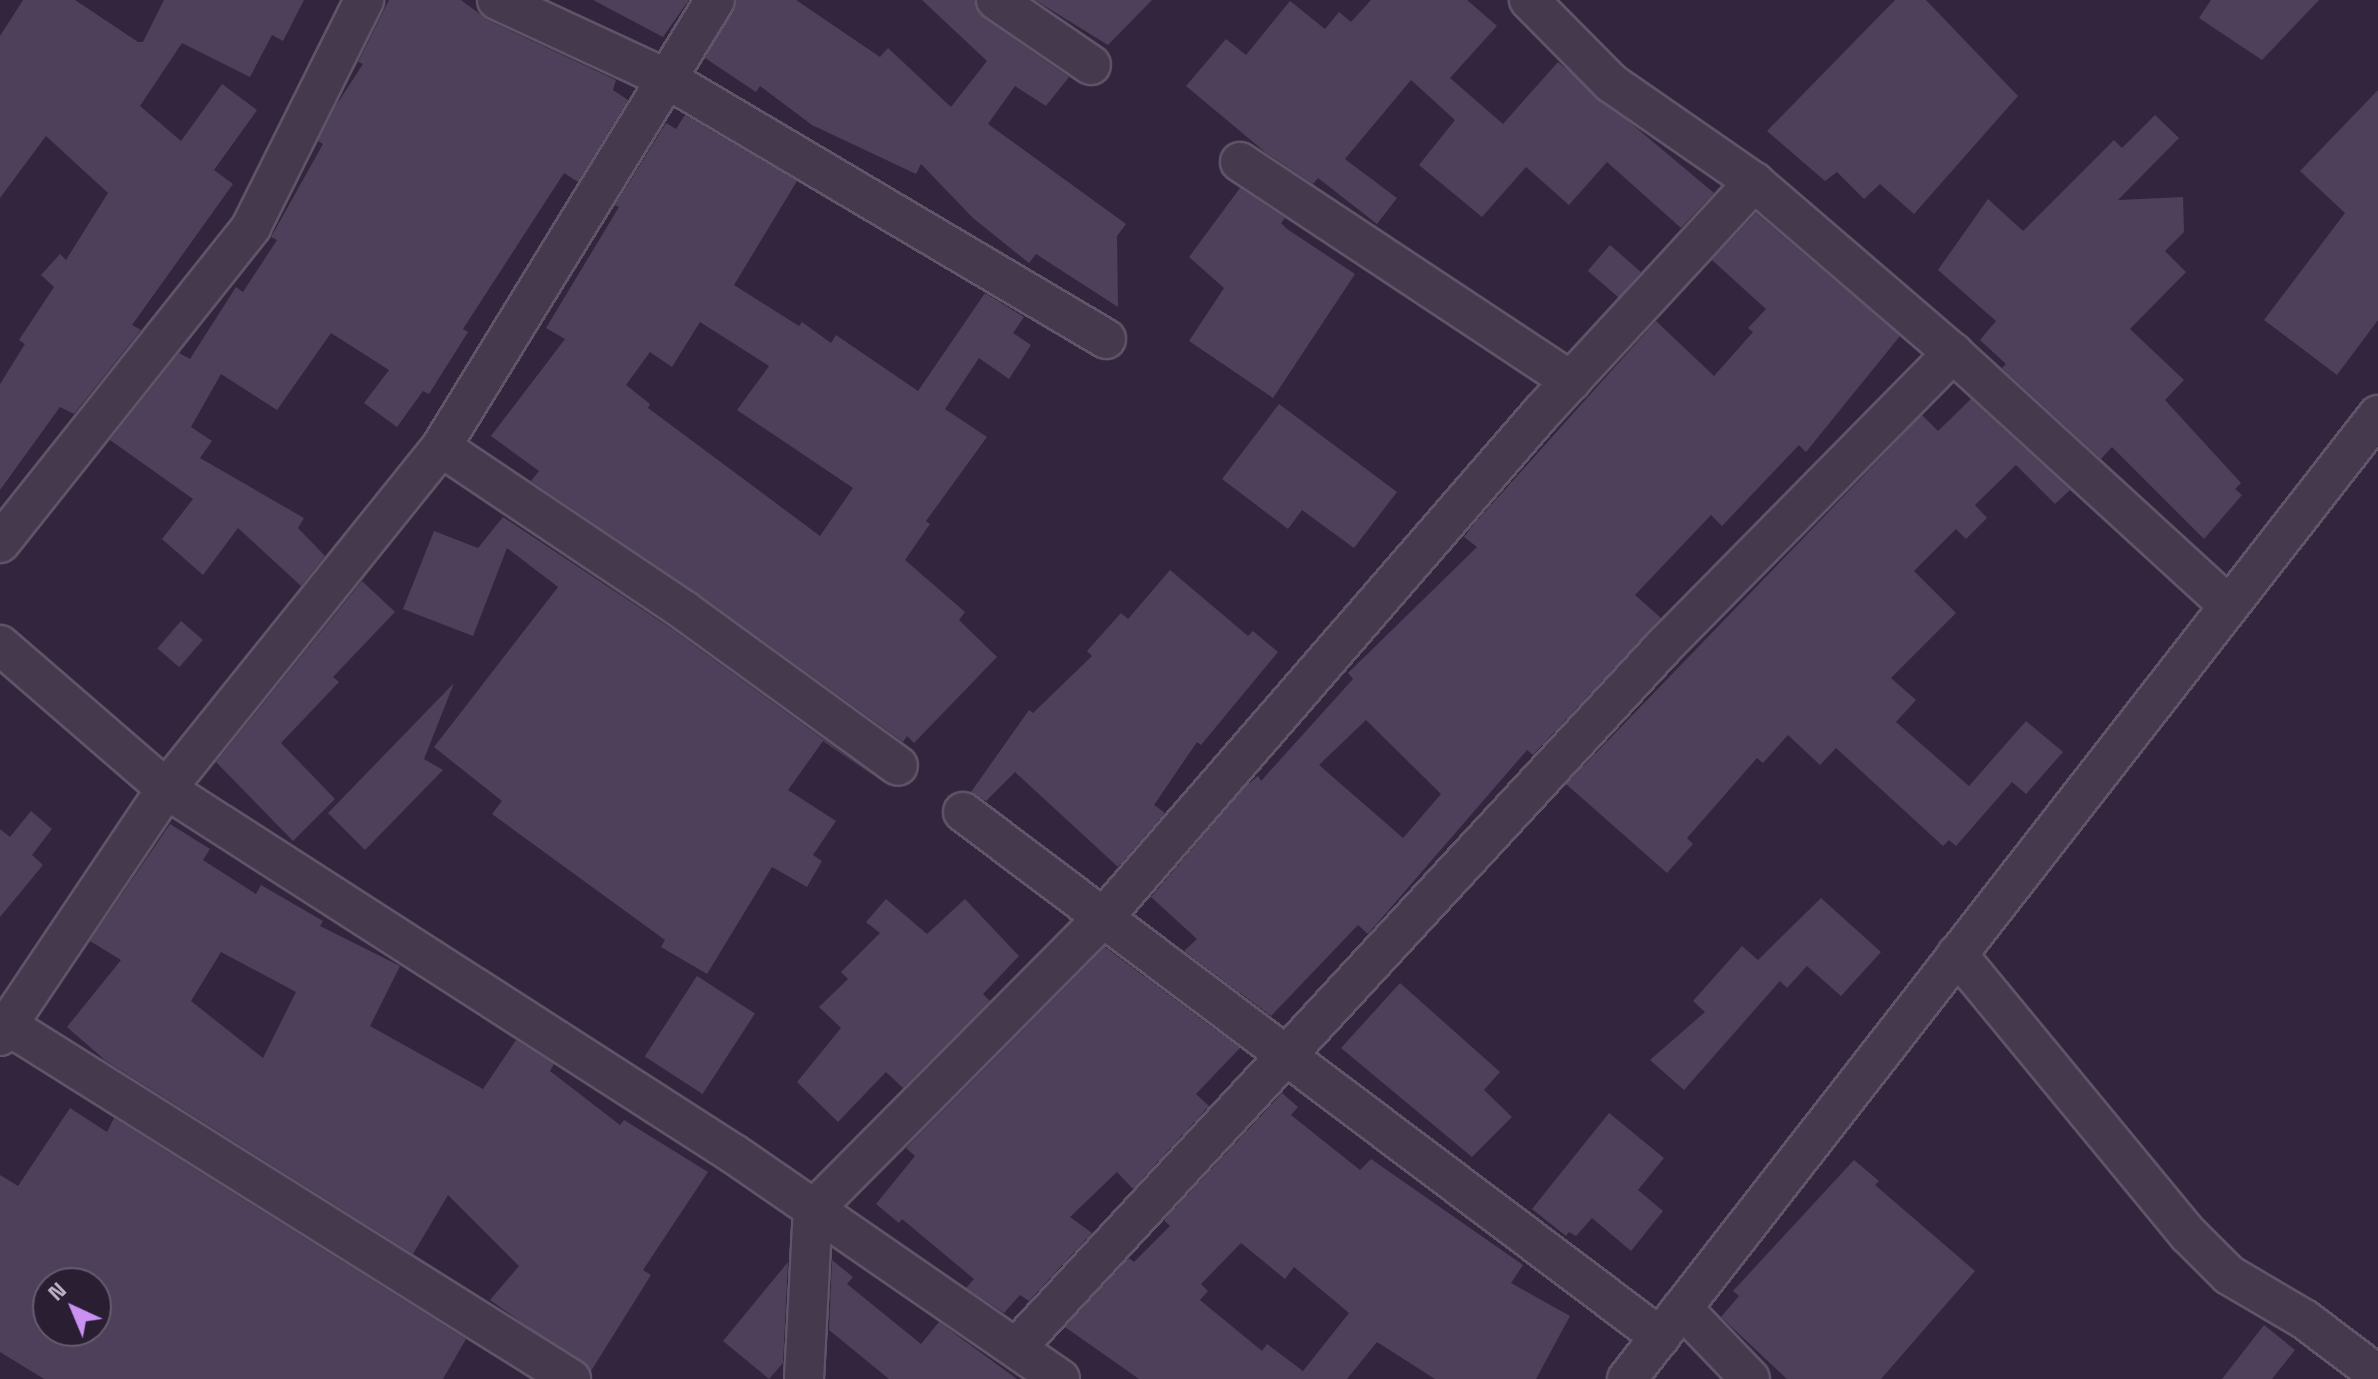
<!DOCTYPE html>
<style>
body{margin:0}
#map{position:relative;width:2378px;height:1379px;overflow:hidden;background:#32253d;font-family:"Space Grotesk",sans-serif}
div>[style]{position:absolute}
.building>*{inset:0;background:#4e405a;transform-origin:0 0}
.roads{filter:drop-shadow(2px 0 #5f5468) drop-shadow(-2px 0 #5f5468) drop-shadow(0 2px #5f5468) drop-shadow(0 -2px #5f5468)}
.street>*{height:38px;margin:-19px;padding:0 19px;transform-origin:19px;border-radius:19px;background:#44394d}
span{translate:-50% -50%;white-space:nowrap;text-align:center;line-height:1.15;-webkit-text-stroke:7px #291e32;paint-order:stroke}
.north{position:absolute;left:32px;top:1267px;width:80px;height:80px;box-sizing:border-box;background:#291e32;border:2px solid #655a6e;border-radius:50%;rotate:316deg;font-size:22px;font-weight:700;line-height:32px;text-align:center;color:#c0b5c8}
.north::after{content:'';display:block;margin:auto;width:28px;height:36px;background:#ca90f2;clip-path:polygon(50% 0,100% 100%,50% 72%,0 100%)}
</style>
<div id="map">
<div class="building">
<div style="clip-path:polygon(23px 0,75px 0,138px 42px,143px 42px,164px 0,304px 0,283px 41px,272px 35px,250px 77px,182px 43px,140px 106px,181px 141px,222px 84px,257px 110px,214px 170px,233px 184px,132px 325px,141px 330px,74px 414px,60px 407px,0 490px,0 384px,25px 344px,19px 340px,54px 287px,41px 275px,60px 254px,66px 260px,108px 193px,46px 136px,0 198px,0 36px)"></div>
<div style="clip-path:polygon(389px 0,461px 0,488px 20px,616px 80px,613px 90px,628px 100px,578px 182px,564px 173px,463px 329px,468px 332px,429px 394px,423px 391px,397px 427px,364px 403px,389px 370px,331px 333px,277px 410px,221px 374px,191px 427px,212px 441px,200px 458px,304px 518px,298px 528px,325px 556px,301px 586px,238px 528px,203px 575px,162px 539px,193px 499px,110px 440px,179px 353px,190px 359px,236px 287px,243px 292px,277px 240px,271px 237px,323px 144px,318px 141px,335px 107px,363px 64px,358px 62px)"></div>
<div style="clip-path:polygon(593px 0,689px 0,663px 37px)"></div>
<div style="clip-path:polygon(737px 0,796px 0,880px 57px,888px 48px,951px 107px,987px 61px,922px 0,974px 0,984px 18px,1069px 77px,1046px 106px,1015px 86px,988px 124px,1126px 224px,1117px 236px,1118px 307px,1036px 254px,1029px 263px,973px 218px,921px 164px,916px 174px,812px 125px,760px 86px,756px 92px,705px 58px)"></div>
<div style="clip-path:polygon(1035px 0,1152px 0,1108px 45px)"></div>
<div style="clip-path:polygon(1371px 0,1467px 0,1497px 26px,1450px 78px,1503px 124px,1558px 62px,1714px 193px,1681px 228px,1607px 162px,1569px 205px,1526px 167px,1482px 217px,1419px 165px,1455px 120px,1411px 80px,1345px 159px,1397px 198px,1377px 224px,1318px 178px,1313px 184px,1265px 152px,1186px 86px,1226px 39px,1246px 55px,1290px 1px,1325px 29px,1339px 12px,1351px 22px)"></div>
<div style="clip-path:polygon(1895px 0,1926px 0,2018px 96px,1914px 214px,1880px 184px,1864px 199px,1837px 172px,1825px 181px,1767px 131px)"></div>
<div style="clip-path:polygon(2211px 0,2319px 0,2262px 60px,2199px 18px)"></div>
<div style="clip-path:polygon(2378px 90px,2378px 320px,2337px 375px,2264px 320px,2345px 213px,2300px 171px)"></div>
<div style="clip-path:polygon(evenodd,685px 115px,797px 181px,734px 285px,799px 326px,802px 322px,831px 343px,836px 335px,918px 391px,985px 293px,1024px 317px,1013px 333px,1031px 345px,1009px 379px,979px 358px,945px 409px,987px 437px,926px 521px,930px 524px,905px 560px,965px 612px,959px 620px,997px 657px,914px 743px,907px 736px,903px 742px,697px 593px,531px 481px,539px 471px,491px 436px,565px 339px,546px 328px,619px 207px,615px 205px,666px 123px,676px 129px,685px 115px,700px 322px,769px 366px,737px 410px,853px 488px,820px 536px,648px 408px,650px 404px,626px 385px,650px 352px,672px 367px,700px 322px)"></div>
<div style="clip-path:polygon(2155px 115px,2179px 138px,2118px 200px,2183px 197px,2184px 232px,2165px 251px,2186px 272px,2130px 329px,2184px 380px,2165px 400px,2241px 483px,2235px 489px,2242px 495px,2204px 539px,2112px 447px,2101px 459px,2002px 368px,2006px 364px,1980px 340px,1996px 321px,1938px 270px,1988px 199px,2023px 231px,2114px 140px,2122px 148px)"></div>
<div style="clip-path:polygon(1240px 188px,1285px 218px,1281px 223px,1287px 229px,1355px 274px,1273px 398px,1189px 341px,1224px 288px,1189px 257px)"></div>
<div style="clip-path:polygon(evenodd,1756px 213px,1900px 336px,1806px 452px,1799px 445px,1722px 526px,1711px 515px,1635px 595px,1661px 618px,1533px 755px,1527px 750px,1368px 934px,1358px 925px,1271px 1016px,1184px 951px,1197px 939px,1151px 897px,1245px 787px,1258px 776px,1261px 781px,1353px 679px,1348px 673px,1477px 547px,1464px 537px,1474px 524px,1656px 321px,1714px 376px,1753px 332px,1748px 328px,1766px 309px,1712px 260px,1756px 213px,1366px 720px,1441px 794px,1403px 838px,1319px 765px,1366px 720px)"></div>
<div style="left:1610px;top:245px;width:41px;height:34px;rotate:41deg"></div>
<div style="clip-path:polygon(1971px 399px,2070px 490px,2055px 504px,2016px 465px,1975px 505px,1987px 518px,1966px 539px,1956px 529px,1914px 571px,1956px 613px,1891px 678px,1916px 700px,1896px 722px,1969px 786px,2026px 721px,2063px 752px,2026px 794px,2012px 782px,1956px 846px,1949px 840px,1943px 846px,1836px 748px,1820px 765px,1788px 735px,1763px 763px,1757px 758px,1687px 838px,1693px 844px,1667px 873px,1566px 784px,1922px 415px,1938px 431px)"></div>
<div style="clip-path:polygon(1279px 404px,1397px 492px,1354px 548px,1302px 510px,1288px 529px,1222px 479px)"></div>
<div style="clip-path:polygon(503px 517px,672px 629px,878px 779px,823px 741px,788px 790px,836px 821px,813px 855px,822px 861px,807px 887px,772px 867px,707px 974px,661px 947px,665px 940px,492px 814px,502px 801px,434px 747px,558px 587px,507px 548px,473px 636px,403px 609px,434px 531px,478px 548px)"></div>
<div style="clip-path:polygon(1170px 570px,1248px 636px,1253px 631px,1278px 652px,1201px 745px,1197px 742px,1154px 805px,1165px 813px,1118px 867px,1015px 772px,986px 801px,971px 792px,1029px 710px,1033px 713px,1092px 656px,1087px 651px,1121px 613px,1128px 619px)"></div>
<div style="clip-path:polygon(362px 581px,395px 612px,333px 677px,339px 682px,281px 743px,335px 799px,293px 841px,216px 762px)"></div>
<div style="left:181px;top:621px;width:29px;height:36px;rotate:41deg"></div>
<div style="clip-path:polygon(454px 683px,424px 759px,443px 770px,365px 850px,328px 813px)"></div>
<div style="clip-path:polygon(31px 811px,52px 829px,32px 855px,43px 865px,0 917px,0 829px,10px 837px)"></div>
<div style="clip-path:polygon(evenodd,170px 824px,210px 849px,203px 860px,256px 894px,261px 885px,323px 921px,320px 926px,400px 966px,370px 1026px,483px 1089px,516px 1040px,554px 1064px,550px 1071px,620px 1125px,624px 1120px,708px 1172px,643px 1270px,651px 1275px,591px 1371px,490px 1300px,519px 1266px,448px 1195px,413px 1254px,106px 1061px,67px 1027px,121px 960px,90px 941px,170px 824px,221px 952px,296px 992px,263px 1058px,191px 1001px,221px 952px)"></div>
<div style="clip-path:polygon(1821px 898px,1881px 952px,1841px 996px,1807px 966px,1787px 988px,1780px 981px,1684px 1090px,1650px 1060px,1705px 1012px,1693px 1001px,1742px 946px,1758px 960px)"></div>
<div style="clip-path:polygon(886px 899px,927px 934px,965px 899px,1019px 956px,983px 994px,990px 1001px,903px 1088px,886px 1072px,838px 1122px,797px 1082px,841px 1028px,819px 1007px,848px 979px,841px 972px,880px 933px,866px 922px)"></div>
<div style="clip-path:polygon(1105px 947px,1240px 1048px,1196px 1094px,1209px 1106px,1133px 1189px,1117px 1172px,1070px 1217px,1092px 1233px,1029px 1301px,1020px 1295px,1004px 1313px,966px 1288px,974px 1279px,902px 1219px,899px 1223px,876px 1204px,915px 1156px,906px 1148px)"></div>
<div style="left:697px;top:976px;width:69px;height:96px;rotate:33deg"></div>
<div style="clip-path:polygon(1400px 983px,1500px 1072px,1484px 1090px,1512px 1117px,1472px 1157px,1341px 1048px)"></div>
<div style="clip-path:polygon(evenodd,1282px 1093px,1298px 1107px,1291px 1115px,1360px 1170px,1371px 1159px,1523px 1265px,1511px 1283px,1570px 1316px,1536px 1379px,1435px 1379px,1377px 1342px,1347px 1379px,1139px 1379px,1065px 1327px,1129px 1258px,1134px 1262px,1170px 1226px,1164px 1220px,1282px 1093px,1241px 1243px,1285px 1279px,1294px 1267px,1349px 1313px,1303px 1371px,1267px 1344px,1262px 1351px,1200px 1300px,1208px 1291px,1201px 1284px,1241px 1243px)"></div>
<div style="clip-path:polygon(evenodd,70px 1108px,107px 1132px,114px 1118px,466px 1339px,443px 1379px,44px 1379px,0 1352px,0 1175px,18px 1186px,70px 1108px,48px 1283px,96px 1283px,96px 1331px,48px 1331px,48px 1283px)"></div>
<div style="clip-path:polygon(1609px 1113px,1664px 1158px,1638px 1190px,1663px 1211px,1631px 1251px,1592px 1218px,1576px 1236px,1569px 1232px,1566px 1236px,1532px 1209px)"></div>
<div style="clip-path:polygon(1854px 1160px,1879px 1181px,1875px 1185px,1975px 1271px,1881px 1379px,1787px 1379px,1721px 1317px,1739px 1296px,1733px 1291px)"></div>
<div style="clip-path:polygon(832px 1260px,853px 1277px,847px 1284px,921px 1344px,939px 1322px,1017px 1379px,889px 1379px,829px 1330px)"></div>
<div style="clip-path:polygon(788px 1262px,783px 1363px,769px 1379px,723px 1341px)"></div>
<div style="clip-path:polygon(2264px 1325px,2295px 1350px,2272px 1379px,2222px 1379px)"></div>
</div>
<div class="roads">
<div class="street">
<div style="left:497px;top:0;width:190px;rotate:24.9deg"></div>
<div style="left:669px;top:80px;width:508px;rotate:30.65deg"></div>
<div style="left:996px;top:0;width:115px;rotate:34.4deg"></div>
<div style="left:1529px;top:0;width:117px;rotate:45.3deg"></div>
<div style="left:1611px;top:83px;width:174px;rotate:34.7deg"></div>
<div style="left:1754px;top:182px;width:262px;rotate:40.7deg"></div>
<div style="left:1953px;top:353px;width:374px;rotate:42.5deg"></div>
<div style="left:1240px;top:162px;width:397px;rotate:33.5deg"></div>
<div style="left:441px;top:447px;width:294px;rotate:33.9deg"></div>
<div style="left:685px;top:611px;width:263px;rotate:36deg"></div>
<div style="left:0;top:543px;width:404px;rotate:-51.5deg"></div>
<div style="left:251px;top:227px;width:254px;rotate:-63.5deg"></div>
<div style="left:0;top:645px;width:220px;rotate:40.9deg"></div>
<div style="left:166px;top:789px;width:675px;rotate:32.73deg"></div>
<div style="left:734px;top:1154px;width:396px;rotate:34.6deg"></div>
<div style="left:963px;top:812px;width:873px;rotate:36.99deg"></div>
<div style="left:1957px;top:954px;width:364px;rotate:50.5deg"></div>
<div style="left:2189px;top:1235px;width:57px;rotate:45deg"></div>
<div style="left:2229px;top:1275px;width:87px;rotate:30.4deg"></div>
<div style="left:2304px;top:1319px;width:93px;rotate:37.1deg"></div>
<div style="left:7px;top:1025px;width:666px;rotate:32.11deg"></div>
<div style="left:0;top:1036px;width:298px;rotate:-56.1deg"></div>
<div style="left:166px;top:789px;width:439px;rotate:-51.2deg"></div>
<div style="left:441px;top:447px;width:524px;rotate:-58.49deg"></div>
<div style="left:1682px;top:1308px;width:98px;rotate:46.2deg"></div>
<div style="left:1017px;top:1347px;width:954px;rotate:-47.29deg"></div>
<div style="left:1664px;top:646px;width:412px;rotate:-45.4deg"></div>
<div style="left:804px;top:1379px;width:169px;rotate:-87deg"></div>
<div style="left:813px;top:1210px;width:412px;rotate:-45.2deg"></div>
<div style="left:1103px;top:918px;width:670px;rotate:-49.06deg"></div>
<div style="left:1542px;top:412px;width:313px;rotate:-47.3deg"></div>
<div style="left:1627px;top:1379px;width:1222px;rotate:-52.08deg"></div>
</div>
</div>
<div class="north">N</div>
</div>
